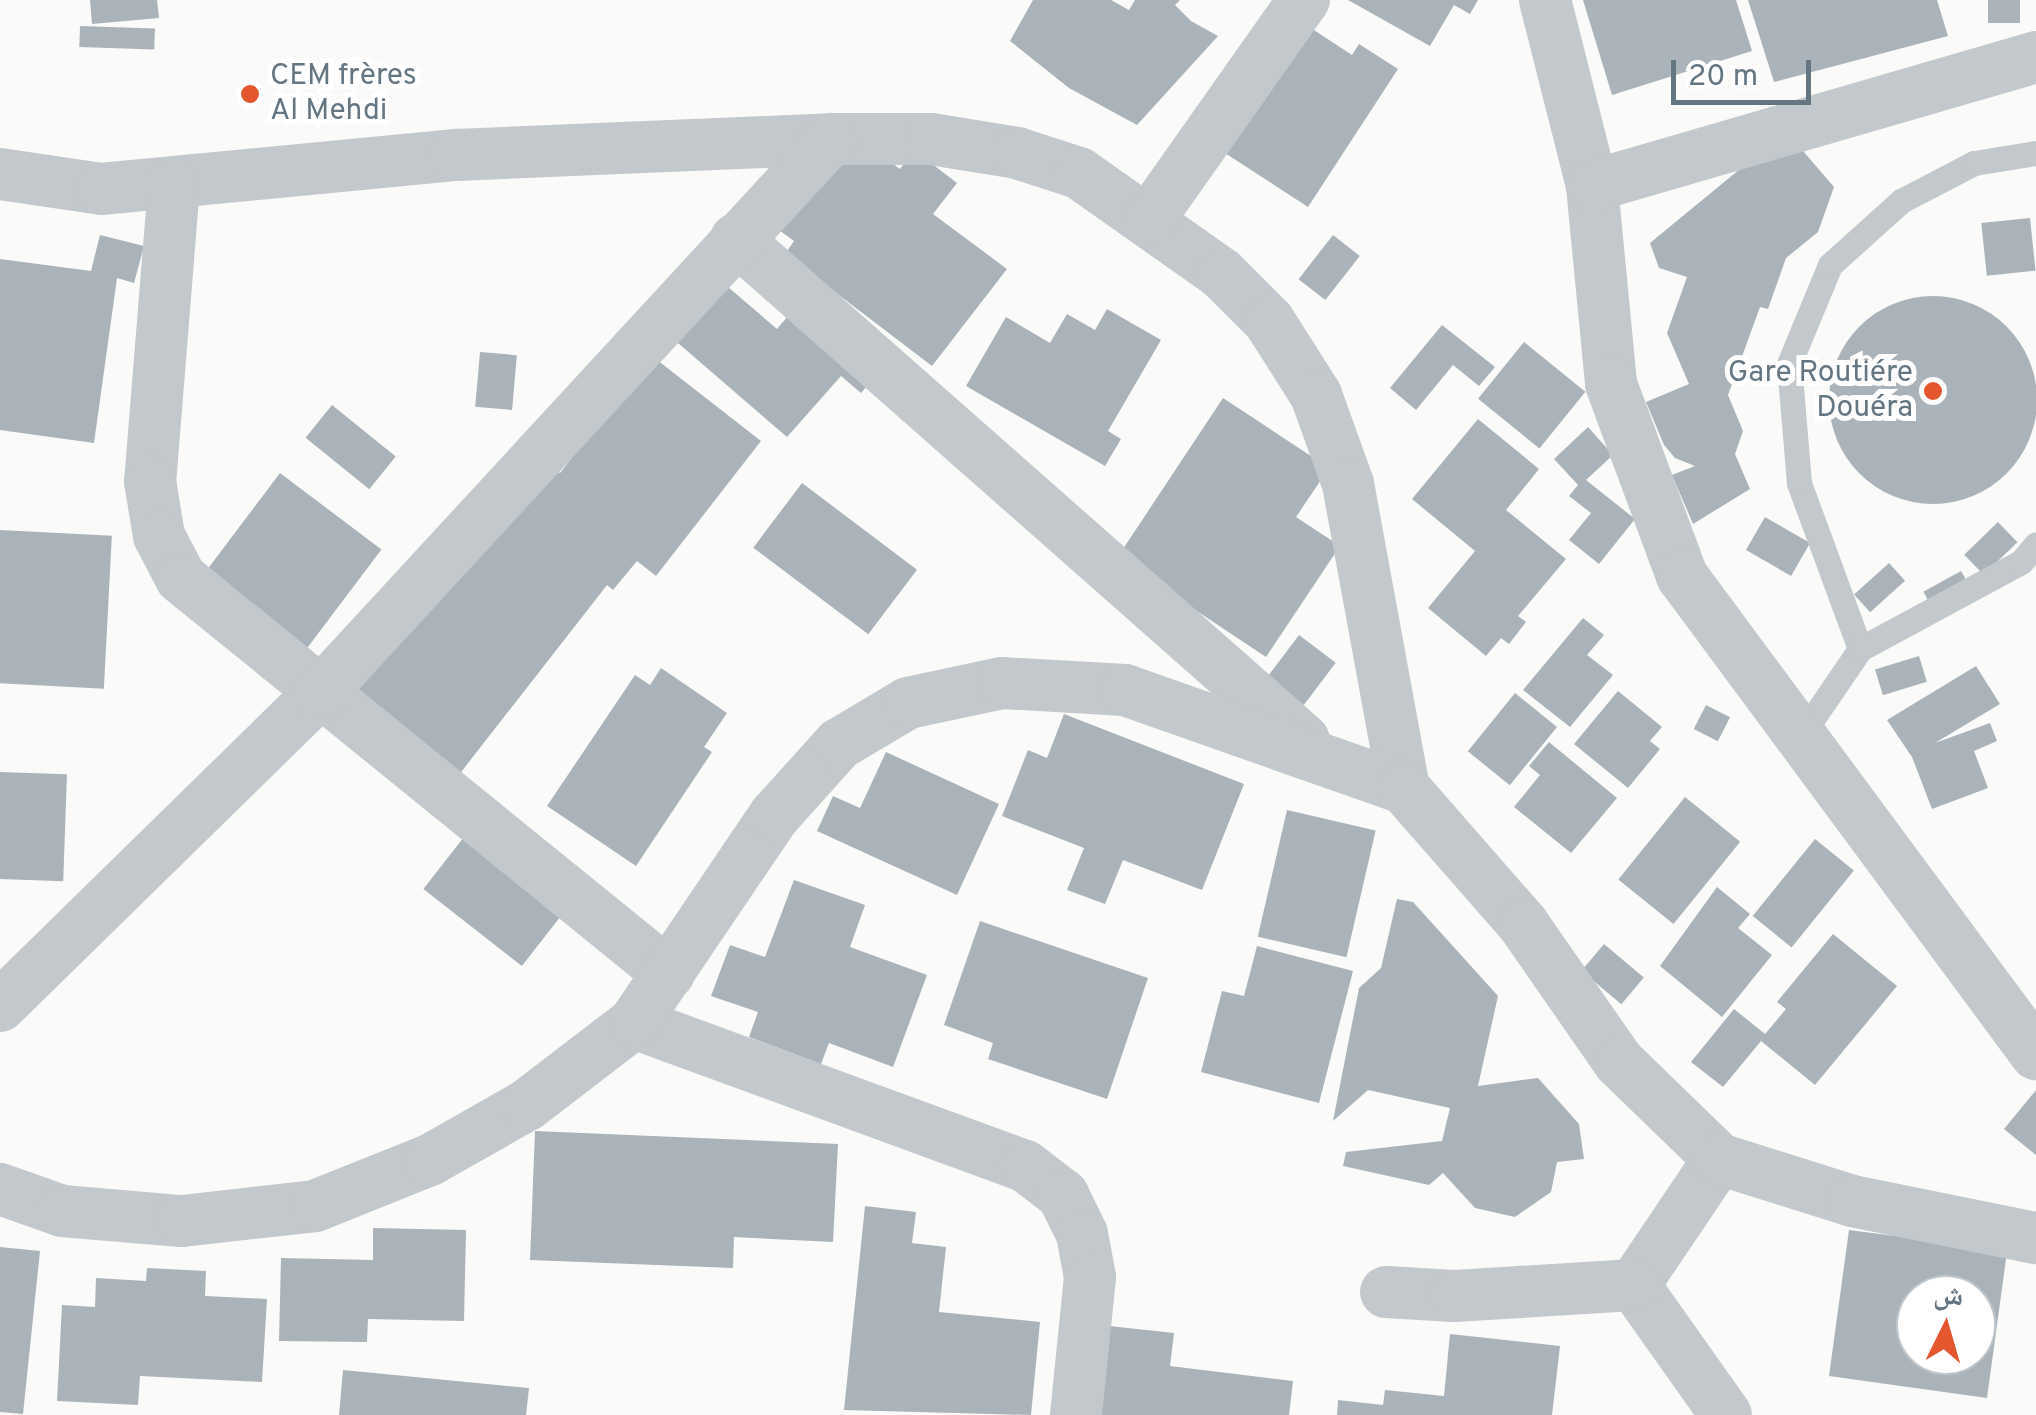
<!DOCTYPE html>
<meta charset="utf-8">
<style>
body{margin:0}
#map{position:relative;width:2036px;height:1415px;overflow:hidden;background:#fafaf8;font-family:Overpass,"Noto Naskh Arabic",sans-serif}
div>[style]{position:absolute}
.building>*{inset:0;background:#aab3b9;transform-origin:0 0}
.round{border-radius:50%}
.lane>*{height:25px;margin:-12.5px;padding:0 12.5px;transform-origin:12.5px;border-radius:12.5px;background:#c3c8cc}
.street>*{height:52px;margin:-26px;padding:0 26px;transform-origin:26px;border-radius:26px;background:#c3c8cc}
.dots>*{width:28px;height:28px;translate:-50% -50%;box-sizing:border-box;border:5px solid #fff;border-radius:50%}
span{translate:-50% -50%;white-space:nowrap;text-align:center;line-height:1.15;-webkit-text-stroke:10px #fff;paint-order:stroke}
.poi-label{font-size:30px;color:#657683}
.left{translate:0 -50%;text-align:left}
.right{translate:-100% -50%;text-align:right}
.north{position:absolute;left:1896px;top:1275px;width:100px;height:100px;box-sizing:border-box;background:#fff;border:2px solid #c1c8cd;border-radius:50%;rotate:5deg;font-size:28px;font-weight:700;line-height:40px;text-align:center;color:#657683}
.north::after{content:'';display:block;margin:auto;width:35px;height:45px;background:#e4572e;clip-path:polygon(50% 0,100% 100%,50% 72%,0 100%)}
.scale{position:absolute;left:1671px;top:60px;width:140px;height:45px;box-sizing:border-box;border:5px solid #657683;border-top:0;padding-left:12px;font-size:30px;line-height:35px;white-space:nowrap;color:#657683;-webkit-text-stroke:8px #fff;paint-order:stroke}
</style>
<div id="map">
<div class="building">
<div style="clip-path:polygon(90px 0,157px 0,159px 18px,92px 24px)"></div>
<div style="clip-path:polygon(1033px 0,1111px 0,1129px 10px,1135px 0,1180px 0,1175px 5px,1191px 21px,1218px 36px,1137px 125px,1069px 88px,1010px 41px)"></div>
<div style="clip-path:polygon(1348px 0,1478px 0,1470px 14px,1454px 5px,1430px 46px)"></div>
<div style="clip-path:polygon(1583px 0,1736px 0,1752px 51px,1612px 95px)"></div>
<div style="clip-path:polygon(1748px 0,1937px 0,1948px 36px,1774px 82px)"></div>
<div style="left:1988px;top:0;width:32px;height:23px"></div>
<div style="clip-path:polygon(1294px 17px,1352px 55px,1359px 44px,1398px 69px,1308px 207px,1211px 144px)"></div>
<div style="left:80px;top:26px;width:75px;height:21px;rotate:2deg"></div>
<div style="clip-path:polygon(820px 132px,873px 149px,900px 169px,914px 150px,957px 183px,933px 214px,1007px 269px,932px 366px,785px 254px,794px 241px,757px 214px)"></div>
<div style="clip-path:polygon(1797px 144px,1834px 187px,1818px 232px,1786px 258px,1768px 309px,1760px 307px,1728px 395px,1743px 431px,1735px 454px,1750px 489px,1693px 524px,1672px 475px,1695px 466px,1675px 458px,1664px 445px,1646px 402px,1689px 384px,1667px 333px,1687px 277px,1659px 268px,1650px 243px,1740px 169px)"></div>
<div style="left:2030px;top:218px;width:53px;height:49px;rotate:84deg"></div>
<div style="clip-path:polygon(100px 235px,144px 246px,134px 283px,117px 278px,94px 443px,0 430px,0 259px,91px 271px)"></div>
<div style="left:1333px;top:235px;width:34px;height:56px;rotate:38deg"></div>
<div style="clip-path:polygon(721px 281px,777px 329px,793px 310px,873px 379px,861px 393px,841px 376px,787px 437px,671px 337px)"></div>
<div class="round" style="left:1829px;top:296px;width:208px;height:208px"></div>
<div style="clip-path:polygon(1107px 309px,1161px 340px,1108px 431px,1121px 439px,1105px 466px,966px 386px,1006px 317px,1050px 343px,1067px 314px,1095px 330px)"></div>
<div style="clip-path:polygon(1442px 325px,1495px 367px,1479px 386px,1453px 365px,1416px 410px,1390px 388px)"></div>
<div style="left:1524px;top:342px;width:79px;height:73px;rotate:39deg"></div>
<div style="left:480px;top:352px;width:37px;height:55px;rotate:5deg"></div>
<div style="clip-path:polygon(652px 356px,761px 441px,656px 576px,637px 561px,613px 590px,607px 585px,458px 776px,348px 690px,547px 463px,560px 473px)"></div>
<div style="clip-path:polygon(1223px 398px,1329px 468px,1296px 517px,1340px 546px,1266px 657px,1117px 558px)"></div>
<div style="left:332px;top:405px;width:82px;height:42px;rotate:39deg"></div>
<div style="clip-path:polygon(1478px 419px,1539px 469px,1506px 510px,1566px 559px,1518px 616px,1526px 622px,1509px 644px,1501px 638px,1486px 656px,1428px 608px,1475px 551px,1412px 499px)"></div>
<div style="clip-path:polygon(1588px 427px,1613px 455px,1586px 480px,1635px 519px,1599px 564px,1569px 540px,1591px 513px,1569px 496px,1578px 485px,1554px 459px)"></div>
<div style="left:280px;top:473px;width:127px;height:123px;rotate:37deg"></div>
<div style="left:802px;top:483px;width:144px;height:81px;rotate:37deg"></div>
<div style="left:1765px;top:517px;width:52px;height:38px;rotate:30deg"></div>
<div style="left:1998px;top:522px;width:28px;height:47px;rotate:46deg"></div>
<div style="left:0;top:530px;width:112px;height:153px;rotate:3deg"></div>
<div style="left:1889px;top:563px;width:24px;height:47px;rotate:48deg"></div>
<div style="left:1961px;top:571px;width:23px;height:43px;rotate:61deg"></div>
<div style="clip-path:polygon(1583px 618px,1604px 635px,1587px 655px,1613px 675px,1570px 727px,1523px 690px)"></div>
<div style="left:1299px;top:635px;width:46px;height:53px;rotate:37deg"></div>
<div style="left:1919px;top:656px;width:27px;height:46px;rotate:73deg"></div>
<div style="clip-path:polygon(1976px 666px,2000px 704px,1935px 743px,1990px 723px,1997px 741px,1974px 751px,1988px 788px,1932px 809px,1912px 757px,1887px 720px)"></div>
<div style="clip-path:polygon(661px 668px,727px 713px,704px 747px,712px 752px,636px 866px,547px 806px,635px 675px,650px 685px)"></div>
<div style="clip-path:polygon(1618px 691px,1662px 727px,1650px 741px,1660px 749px,1628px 788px,1574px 744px)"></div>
<div style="left:1515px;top:693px;width:54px;height:75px;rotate:39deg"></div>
<div style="left:1706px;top:705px;width:27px;height:27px;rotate:27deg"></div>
<div style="clip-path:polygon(1064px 714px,1244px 784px,1202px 890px,1123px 860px,1105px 904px,1067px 890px,1084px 848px,1002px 816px,1028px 750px,1047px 758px)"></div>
<div style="clip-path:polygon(1549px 742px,1617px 798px,1571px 853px,1514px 807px,1540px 775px,1529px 766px)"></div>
<div style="clip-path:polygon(886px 752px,999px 804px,957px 895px,817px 831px,833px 796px,860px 808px)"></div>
<div style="left:0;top:772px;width:67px;height:107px;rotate:2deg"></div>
<div style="left:1685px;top:797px;width:71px;height:106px;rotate:39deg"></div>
<div style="left:1287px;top:810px;width:91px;height:130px;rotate:13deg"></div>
<div style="left:464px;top:837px;width:125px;height:66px;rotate:38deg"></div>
<div style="left:1815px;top:839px;width:50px;height:99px;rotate:39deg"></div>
<div style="clip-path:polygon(794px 880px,865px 905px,850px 947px,927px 975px,893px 1067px,829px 1043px,821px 1064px,749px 1037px,758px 1012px,711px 996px,730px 945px,765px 957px)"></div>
<div style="clip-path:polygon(1717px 887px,1750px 914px,1738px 928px,1772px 955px,1722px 1017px,1660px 966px)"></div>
<div style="clip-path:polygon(1397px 899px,1413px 902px,1498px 996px,1478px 1086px,1538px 1078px,1579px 1124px,1584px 1159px,1557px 1162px,1551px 1192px,1515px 1217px,1475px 1208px,1443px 1173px,1429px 1185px,1343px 1166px,1346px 1152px,1442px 1141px,1450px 1108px,1368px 1090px,1333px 1121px,1359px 988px,1381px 968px)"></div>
<div style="clip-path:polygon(980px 921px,1148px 978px,1107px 1099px,988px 1059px,993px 1043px,944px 1025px)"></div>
<div style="clip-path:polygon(1833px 934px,1897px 986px,1815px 1085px,1761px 1041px,1723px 1087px,1691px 1062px,1734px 1009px,1765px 1034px,1786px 1009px,1777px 1002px)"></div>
<div style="left:1604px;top:944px;width:52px;height:35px;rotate:40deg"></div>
<div style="clip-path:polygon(1257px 946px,1353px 971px,1319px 1103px,1201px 1072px,1222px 991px,1244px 996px)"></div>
<div style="clip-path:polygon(2036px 1090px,2036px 1155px,2004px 1129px)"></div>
<div style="clip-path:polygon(535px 1131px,838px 1144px,833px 1242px,734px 1237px,733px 1268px,530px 1260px)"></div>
<div style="clip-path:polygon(865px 1206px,916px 1212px,912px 1243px,946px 1247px,939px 1312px,1040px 1322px,1031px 1415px,844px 1410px)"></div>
<div style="clip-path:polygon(373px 1228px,466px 1230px,464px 1321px,368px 1319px,367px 1342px,279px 1341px,281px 1258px,373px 1260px)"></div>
<div style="clip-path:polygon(evenodd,1849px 1230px,1941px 1242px,2010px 1230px,1987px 1398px,1829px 1376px,1849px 1230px,1916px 1295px,1976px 1295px,1976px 1355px,1916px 1355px,1916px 1295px)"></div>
<div style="clip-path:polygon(0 1247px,40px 1251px,23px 1414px,0 1412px)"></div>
<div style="clip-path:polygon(147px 1268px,206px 1271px,205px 1296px,267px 1299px,262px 1382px,140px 1376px,138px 1405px,57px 1401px,62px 1305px,95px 1307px,96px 1278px,146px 1281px)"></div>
<div style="clip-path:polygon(1100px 1325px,1174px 1333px,1170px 1366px,1293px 1381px,1289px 1415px,1089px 1415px)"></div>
<div style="clip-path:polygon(1450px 1334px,1560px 1346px,1552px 1415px,1337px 1415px,1338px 1400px,1383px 1405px,1385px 1390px,1444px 1396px)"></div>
<div style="clip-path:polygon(343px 1370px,529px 1388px,526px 1415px,339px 1415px)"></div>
</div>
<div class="lane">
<div style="left:1860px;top:649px;width:177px;rotate:-110.2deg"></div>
<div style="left:1799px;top:483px;width:119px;rotate:-94.8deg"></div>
<div style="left:1789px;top:364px;width:107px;rotate:-67.5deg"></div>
<div style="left:1830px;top:265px;width:96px;rotate:-42deg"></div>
<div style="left:1901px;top:201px;width:82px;rotate:-27.5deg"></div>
<div style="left:1974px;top:163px;width:63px;rotate:-9.2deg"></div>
<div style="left:1798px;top:740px;width:110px;rotate:-55.7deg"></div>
<div style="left:1860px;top:649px;width:183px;rotate:-28.4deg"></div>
<div style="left:2021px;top:562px;width:23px;rotate:-50deg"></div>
</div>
<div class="street">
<div style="left:1545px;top:0;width:192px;rotate:75.8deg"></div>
<div style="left:1592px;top:186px;width:199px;rotate:84.5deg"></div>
<div style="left:1611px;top:384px;width:205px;rotate:69.7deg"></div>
<div style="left:1682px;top:576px;width:595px;rotate:53.48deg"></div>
<div style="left:0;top:174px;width:102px;rotate:8.4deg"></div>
<div style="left:101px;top:189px;width:357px;rotate:-5.5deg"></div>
<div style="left:456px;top:155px;width:375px;rotate:-2.4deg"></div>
<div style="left:831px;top:139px;width:100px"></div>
<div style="left:931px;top:139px;width:87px;rotate:9.2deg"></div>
<div style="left:1017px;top:153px;width:65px;rotate:17.9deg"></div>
<div style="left:1079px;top:173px;width:174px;rotate:35.2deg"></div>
<div style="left:1221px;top:273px;width:68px;rotate:45deg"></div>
<div style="left:1269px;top:321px;width:88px;rotate:57.6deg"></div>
<div style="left:1316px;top:395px;width:95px;rotate:70.2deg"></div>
<div style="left:1348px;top:484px;width:309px;rotate:79.6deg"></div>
<div style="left:174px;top:185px;width:297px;rotate:94.6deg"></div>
<div style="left:150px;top:481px;width:56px;rotate:80.7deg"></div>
<div style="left:159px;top:536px;width:47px;rotate:62.4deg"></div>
<div style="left:181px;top:578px;width:628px;rotate:39.06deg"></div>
<div style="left:1592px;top:186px;width:462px;rotate:-16.2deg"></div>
<div style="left:1150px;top:218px;width:267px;rotate:-54.8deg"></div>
<div style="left:736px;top:239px;width:757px;rotate:41.41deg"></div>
<div style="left:0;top:1006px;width:448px;rotate:-44.4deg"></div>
<div style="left:320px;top:693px;width:754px;rotate:-47.31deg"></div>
<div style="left:634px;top:1023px;width:416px;rotate:20.1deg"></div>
<div style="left:1025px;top:1166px;width:48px;rotate:37.3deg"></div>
<div style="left:1063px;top:1195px;width:43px;rotate:64deg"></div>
<div style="left:1082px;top:1234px;width:44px;rotate:79.5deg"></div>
<div style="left:1090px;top:1277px;width:139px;rotate:95.8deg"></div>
<div style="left:1719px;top:1159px;width:152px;rotate:124deg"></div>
<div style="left:1634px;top:1285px;width:159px;rotate:54.7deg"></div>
<div style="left:0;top:1189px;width:66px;rotate:19.5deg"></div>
<div style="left:62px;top:1211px;width:120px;rotate:4.8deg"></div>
<div style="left:182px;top:1221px;width:134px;rotate:-6.4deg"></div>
<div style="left:315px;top:1206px;width:124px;rotate:-21.8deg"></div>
<div style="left:430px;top:1160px;width:112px;rotate:-29.6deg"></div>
<div style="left:527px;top:1105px;width:135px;rotate:-37.5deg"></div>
<div style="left:634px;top:1023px;width:251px;rotate:-55.9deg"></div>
<div style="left:775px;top:815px;width:96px;rotate:-48deg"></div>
<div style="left:839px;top:744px;width:80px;rotate:-30.7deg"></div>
<div style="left:908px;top:703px;width:96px;rotate:-12deg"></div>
<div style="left:1002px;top:683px;width:123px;rotate:3.3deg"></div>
<div style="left:1125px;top:690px;width:296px;rotate:19.4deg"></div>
<div style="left:1404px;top:788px;width:181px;rotate:48.8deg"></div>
<div style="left:1523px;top:924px;width:168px;rotate:55.2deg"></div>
<div style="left:1619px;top:1062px;width:139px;rotate:44.1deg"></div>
<div style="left:1719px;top:1159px;width:139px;rotate:17.5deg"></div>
<div style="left:1852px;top:1201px;width:188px;rotate:11.4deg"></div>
<div style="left:1386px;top:1292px;width:68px;rotate:3.4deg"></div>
<div style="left:1454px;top:1296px;width:180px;rotate:-3.5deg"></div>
</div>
<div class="dots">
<div style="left:250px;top:94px;background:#e4572e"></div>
<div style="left:1933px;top:391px;background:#e4572e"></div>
</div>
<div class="poi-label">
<span class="left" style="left:270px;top:94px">CEM frères<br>Al Mehdi</span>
<span class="right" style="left:1913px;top:391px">Gare Routiére<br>Douéra</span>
</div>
<div class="north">ش</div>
<div class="scale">20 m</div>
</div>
